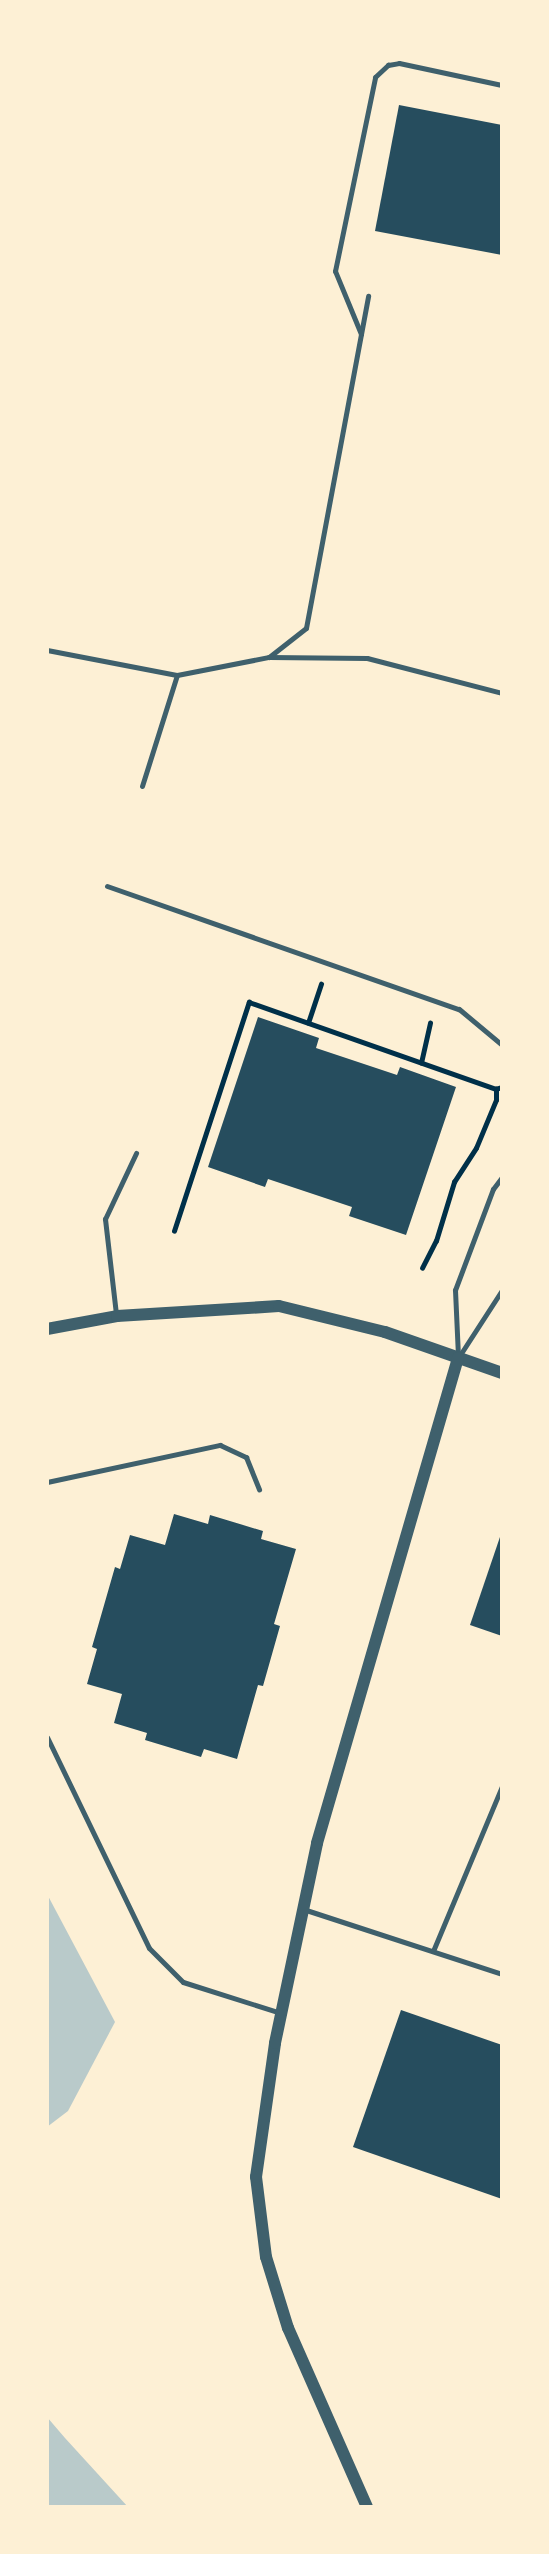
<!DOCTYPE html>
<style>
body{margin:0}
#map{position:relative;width:549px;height:2554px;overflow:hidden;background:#fdf0d5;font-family:Montserrat,sans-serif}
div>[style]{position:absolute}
.green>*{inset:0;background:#b9caca}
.building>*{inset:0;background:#264d5e}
.path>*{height:4.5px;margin:-2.25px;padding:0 2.25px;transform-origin:2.25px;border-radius:2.25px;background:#003049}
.service>*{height:5px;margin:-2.5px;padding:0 2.5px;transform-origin:2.5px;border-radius:2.5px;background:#3f606c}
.tertiary>*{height:12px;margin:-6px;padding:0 6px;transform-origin:6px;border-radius:6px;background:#3f606c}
span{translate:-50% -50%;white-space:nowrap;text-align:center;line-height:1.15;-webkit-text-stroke:6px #fdf0d5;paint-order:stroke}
.frame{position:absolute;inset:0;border:49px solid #fdf0d5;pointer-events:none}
</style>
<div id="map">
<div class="green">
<div style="clip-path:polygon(47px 1894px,115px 2022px,68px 2111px,47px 2127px)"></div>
<div style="clip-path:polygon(47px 2417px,65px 2438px,128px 2507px,47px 2507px)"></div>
</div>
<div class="building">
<div style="clip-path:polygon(399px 105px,502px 125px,502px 255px,375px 231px)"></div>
<div style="clip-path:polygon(258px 1017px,319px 1038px,316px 1048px,397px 1075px,400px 1067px,456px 1087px,406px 1235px,349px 1216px,352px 1207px,268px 1179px,265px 1187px,208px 1167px)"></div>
<div style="clip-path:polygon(174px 1514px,208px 1524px,210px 1515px,263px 1531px,261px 1539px,296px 1549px,274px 1624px,280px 1626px,263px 1686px,258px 1685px,237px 1759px,204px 1749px,201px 1757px,145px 1740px,147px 1733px,114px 1723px,122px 1694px,87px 1684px,97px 1649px,92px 1647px,115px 1567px,120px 1569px,130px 1535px,165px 1545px)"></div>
<div style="clip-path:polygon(501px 1534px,502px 1534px,502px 1636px,470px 1625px)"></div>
<div style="clip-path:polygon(401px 2010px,502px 2045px,502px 2199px,353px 2147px)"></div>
</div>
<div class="path">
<div style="left:308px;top:1023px;width:41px;rotate:-71.6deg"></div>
<div style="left:421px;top:1063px;width:41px;rotate:-77.3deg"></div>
<div style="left:174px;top:1231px;width:241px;rotate:-71.9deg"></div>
<div style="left:249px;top:1002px;width:262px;rotate:19.4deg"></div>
<div style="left:496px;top:1089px;width:6px;rotate:-18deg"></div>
<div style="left:422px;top:1268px;width:30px;rotate:-63deg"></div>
<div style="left:436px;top:1241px;width:62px;rotate:-73deg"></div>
<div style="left:454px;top:1182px;width:40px;rotate:-57.1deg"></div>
<div style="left:476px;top:1148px;width:52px;rotate:-67.4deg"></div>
<div style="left:496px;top:1100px;width:11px;rotate:-90deg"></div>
</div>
<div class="service">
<div style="left:361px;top:334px;width:68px;rotate:-112.4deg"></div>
<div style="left:335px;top:271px;width:198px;rotate:-78.3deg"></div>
<div style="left:375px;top:77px;width:18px;rotate:-43deg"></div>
<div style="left:388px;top:65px;width:11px;rotate:-10deg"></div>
<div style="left:399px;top:63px;width:105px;rotate:12.1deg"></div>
<div style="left:47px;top:650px;width:132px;rotate:10.9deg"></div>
<div style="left:177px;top:675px;width:94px;rotate:-11.1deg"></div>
<div style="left:269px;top:657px;width:98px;rotate:0.6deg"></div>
<div style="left:367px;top:658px;width:139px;rotate:14.5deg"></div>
<div style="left:269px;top:657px;width:47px;rotate:-38.1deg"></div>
<div style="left:306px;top:628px;width:338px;rotate:-79.4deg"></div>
<div style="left:142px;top:786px;width:116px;rotate:-72.5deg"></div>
<div style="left:107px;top:886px;width:373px;rotate:19.3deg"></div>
<div style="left:459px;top:1009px;width:56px;rotate:39.9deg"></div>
<div style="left:116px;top:1314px;width:96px;rotate:-96.6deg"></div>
<div style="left:105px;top:1219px;width:73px;rotate:-64.8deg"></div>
<div style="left:458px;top:1356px;width:66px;rotate:-92.6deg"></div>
<div style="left:455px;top:1290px;width:108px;rotate:-69.4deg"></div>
<div style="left:493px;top:1189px;width:15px;rotate:-53deg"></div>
<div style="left:458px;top:1358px;width:81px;rotate:-57.1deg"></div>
<div style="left:47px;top:1482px;width:177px;rotate:-12.1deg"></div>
<div style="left:220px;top:1445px;width:29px;rotate:25deg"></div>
<div style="left:246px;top:1457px;width:35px;rotate:68deg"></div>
<div style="left:47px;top:1737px;width:234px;rotate:64.2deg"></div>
<div style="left:149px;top:1948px;width:48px;rotate:45deg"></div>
<div style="left:183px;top:1982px;width:103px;rotate:17.6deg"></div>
<div style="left:303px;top:1909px;width:209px;rotate:18.1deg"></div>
<div style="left:433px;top:1951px;width:179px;rotate:-67.3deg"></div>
</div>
<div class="tertiary">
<div style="left:47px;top:1329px;width:71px;rotate:-10.5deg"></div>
<div style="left:117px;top:1316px;width:162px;rotate:-3.5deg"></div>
<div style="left:279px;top:1306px;width:109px;rotate:13.8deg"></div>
<div style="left:385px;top:1332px;width:124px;rotate:19.3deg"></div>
<div style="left:367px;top:2507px;width:196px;rotate:-113.8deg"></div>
<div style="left:288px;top:2328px;width:74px;rotate:-107.2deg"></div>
<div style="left:266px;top:2257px;width:81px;rotate:-97.1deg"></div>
<div style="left:256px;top:2177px;width:135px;rotate:-81.9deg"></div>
<div style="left:275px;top:2043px;width:204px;rotate:-78.1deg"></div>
<div style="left:317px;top:1843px;width:505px;rotate:-73.79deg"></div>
</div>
<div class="frame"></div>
</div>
